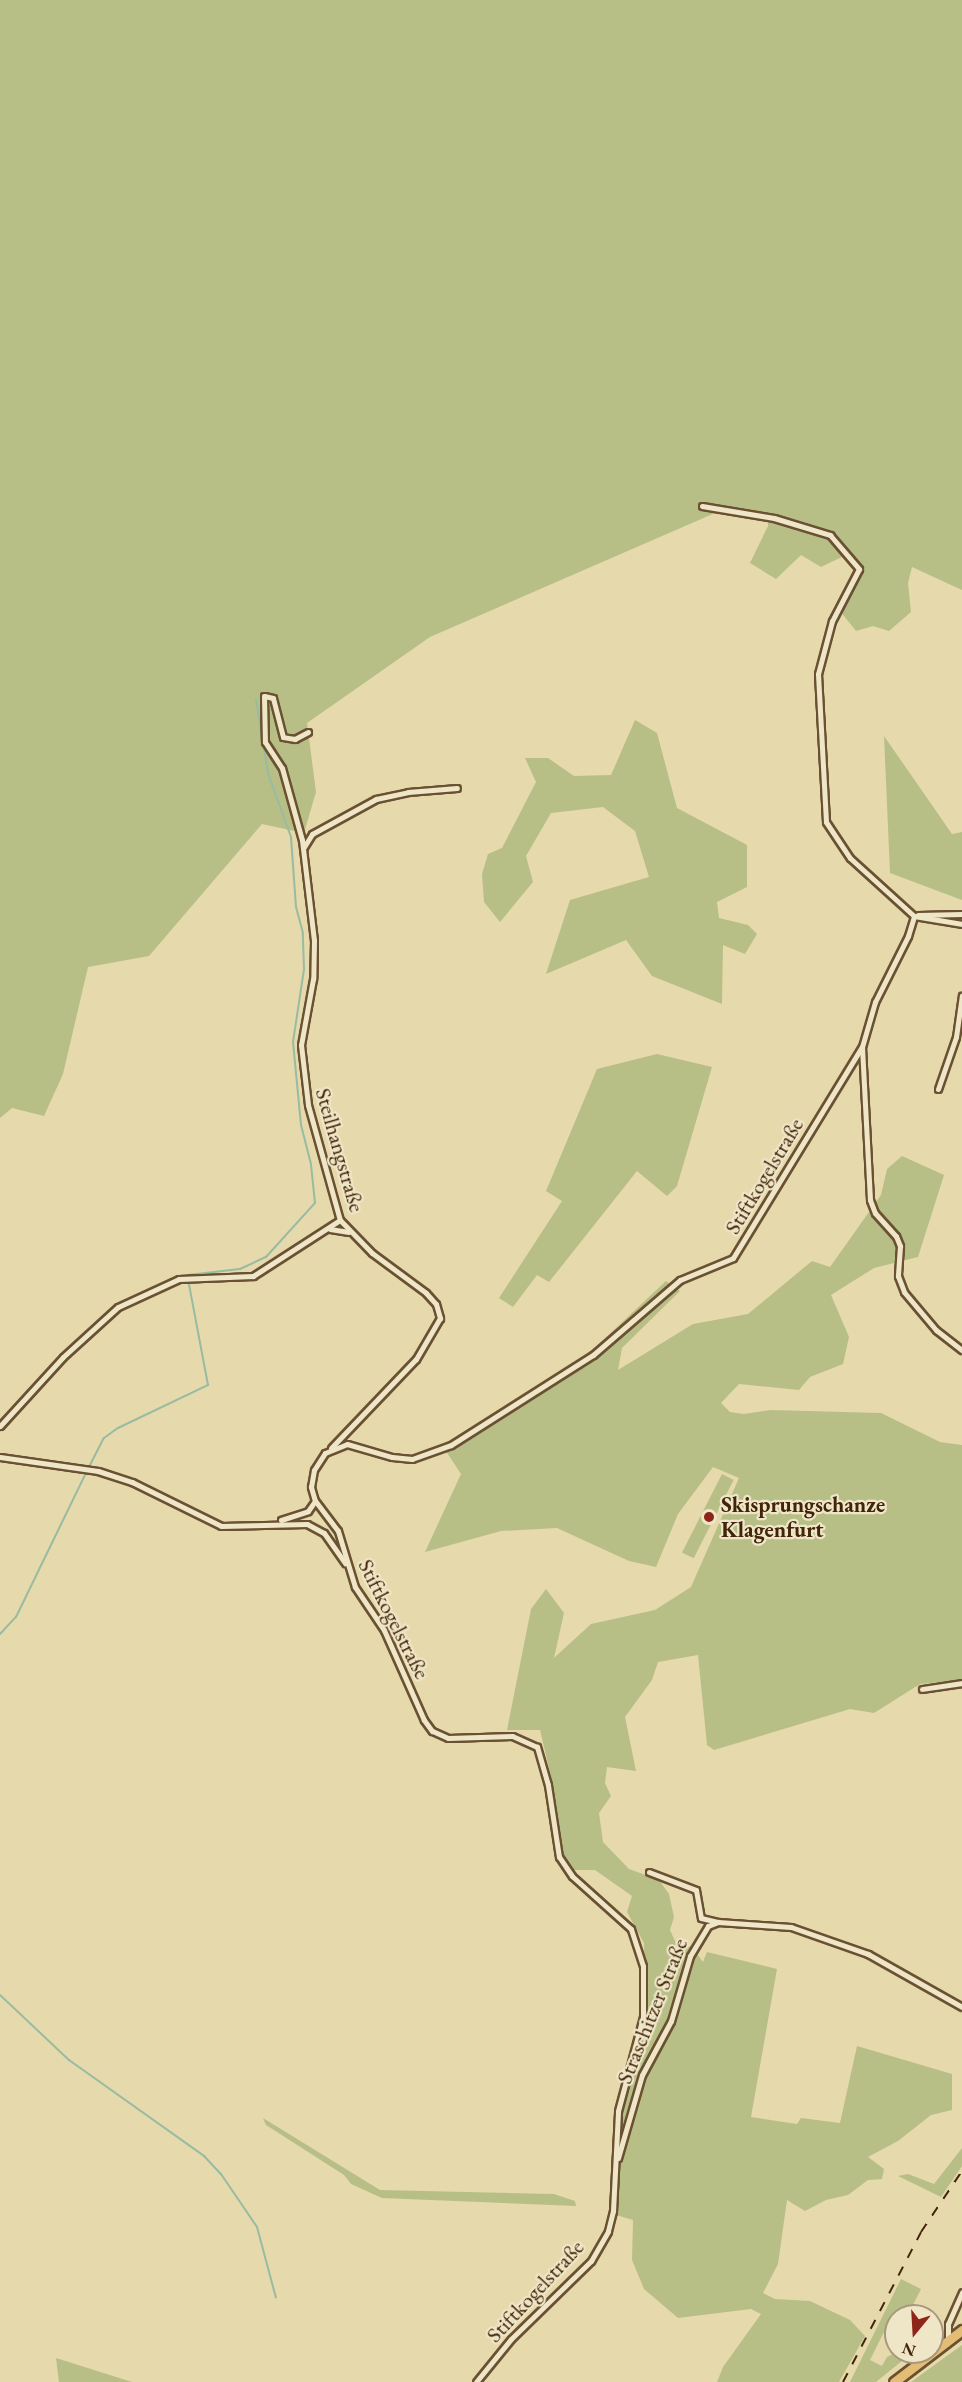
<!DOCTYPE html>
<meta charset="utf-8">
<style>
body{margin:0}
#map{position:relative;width:962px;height:2382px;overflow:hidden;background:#e6d9ab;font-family:"EB Garamond",serif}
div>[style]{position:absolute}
.green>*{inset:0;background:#b7bf87;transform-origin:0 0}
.stream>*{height:2px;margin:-1px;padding:0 1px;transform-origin:1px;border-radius:1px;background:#98bba3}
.roads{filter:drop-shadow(2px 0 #6a5132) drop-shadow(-2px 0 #6a5132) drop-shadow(0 2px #6a5132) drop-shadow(0 -2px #6a5132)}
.minor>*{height:5px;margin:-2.5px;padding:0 2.5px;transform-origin:2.5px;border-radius:2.5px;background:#efe6c8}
.primary>*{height:9px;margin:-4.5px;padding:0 4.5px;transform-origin:4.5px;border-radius:4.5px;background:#e3bc76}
.rail>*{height:2px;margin-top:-1px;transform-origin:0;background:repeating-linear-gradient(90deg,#412409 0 10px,transparent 0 20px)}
.dots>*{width:16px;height:16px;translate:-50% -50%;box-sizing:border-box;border:3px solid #efe6c8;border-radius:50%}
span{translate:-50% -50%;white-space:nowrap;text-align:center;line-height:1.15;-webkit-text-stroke:4.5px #efe6c8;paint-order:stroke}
.street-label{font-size:22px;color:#412409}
.poi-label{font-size:22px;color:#412409;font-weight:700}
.left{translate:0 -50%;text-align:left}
.north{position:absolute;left:884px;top:2304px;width:60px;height:60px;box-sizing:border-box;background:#efe6c8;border:2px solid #a9987c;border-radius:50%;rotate:198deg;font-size:16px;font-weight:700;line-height:24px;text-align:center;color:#412409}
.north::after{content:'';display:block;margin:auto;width:21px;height:27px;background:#8f2418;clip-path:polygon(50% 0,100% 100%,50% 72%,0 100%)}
</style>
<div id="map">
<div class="green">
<div style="clip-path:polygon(0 0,962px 0,962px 590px,912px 567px,908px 583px,911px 612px,889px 631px,873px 626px,856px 631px,840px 611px,862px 571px,850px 553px,821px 567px,801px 555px,776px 579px,750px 563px,768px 526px,768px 513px,732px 511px,715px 513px,430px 637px,307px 723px,316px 792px,304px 833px,262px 824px,149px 956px,88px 967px,63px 1074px,44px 1116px,12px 1108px,0 1118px)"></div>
<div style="clip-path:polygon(635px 720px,657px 733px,677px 808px,747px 845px,747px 887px,717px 902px,719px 918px,748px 925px,757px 934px,745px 954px,723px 945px,722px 1004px,652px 976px,626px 940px,546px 974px,570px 900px,649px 877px,635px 831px,603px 807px,551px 813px,526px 856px,533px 882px,500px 922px,484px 902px,482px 874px,488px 854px,502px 848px,536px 782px,525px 758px,548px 758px,574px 776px,611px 775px)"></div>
<div style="clip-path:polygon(884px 736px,952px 834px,962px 832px,962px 900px,890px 873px)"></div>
<div style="clip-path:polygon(657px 1054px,712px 1067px,677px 1186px,667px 1196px,637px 1171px,549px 1282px,537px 1275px,513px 1307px,499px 1298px,562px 1201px,546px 1191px,597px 1069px)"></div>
<div style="clip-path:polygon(902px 1156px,944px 1175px,918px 1257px,874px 1268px,831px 1295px,849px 1337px,843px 1364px,810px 1377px,799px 1390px,739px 1384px,721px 1403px,730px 1412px,744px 1414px,771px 1410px,881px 1413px,940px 1442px,962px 1445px,962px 1680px,920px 1684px,874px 1713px,850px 1709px,714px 1750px,707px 1745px,698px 1655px,658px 1662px,652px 1680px,625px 1717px,636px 1771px,607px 1767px,605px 1783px,611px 1796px,599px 1813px,603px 1842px,629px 1869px,659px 1880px,669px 1894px,674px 1917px,670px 1930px,679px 1950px,691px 1946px,703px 1962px,707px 1952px,777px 1969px,751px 2117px,797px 2124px,801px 2118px,840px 2123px,857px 2046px,952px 2074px,952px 2110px,931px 2115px,898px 2141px,868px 2157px,884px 2169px,882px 2179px,868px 2180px,848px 2195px,826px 2200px,805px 2211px,787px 2200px,778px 2264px,763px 2293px,775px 2299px,810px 2301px,850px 2320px,865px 2336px,839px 2382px,717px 2382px,723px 2367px,761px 2314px,751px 2309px,678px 2318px,644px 2289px,632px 2260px,633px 2220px,616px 2215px,623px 2108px,645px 2019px,644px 1943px,627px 1912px,632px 1896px,595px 1870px,570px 1870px,559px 1847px,553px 1785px,540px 1730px,507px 1730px,531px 1609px,546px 1589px,564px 1613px,554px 1658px,591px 1624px,655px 1610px,691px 1587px,739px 1478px,713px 1467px,678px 1514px,656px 1567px,629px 1561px,557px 1528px,501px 1531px,425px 1552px,461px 1474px,442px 1445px,584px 1358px,666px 1281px,680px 1291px,622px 1348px,618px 1370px,693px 1324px,748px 1314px,812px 1261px,830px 1267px,881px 1195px,887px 1169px)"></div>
<div style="left:722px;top:1474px;width:13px;height:88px;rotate:27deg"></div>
<div style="clip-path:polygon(263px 2118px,380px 2190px,554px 2194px,575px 2201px,576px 2206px,382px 2198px,351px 2184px,344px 2175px,266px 2125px)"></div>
<div style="clip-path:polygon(962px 2148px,962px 2166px,941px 2197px,898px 2176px,908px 2174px,934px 2184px)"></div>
<div style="clip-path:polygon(901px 2279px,921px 2289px,911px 2309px,924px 2316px,896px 2316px,896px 2323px,890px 2320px,870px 2360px,882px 2366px,887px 2357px,897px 2352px,913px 2352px,876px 2382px,850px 2382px)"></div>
<div style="clip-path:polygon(962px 2345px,962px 2382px,911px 2382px)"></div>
<div style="clip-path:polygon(56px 2358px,132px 2382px,59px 2382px)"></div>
</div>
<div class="stream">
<div style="left:188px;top:1275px;width:52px;rotate:-6.6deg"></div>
<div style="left:240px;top:1269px;width:29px;rotate:-25deg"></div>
<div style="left:266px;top:1257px;width:73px;rotate:-47.8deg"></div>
<div style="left:315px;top:1203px;width:39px;rotate:-96deg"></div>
<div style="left:311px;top:1164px;width:40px;rotate:-104.4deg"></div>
<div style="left:301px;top:1125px;width:83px;rotate:-95.5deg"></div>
<div style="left:293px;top:1042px;width:74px;rotate:-81.4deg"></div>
<div style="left:304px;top:969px;width:36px;rotate:-92deg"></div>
<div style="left:303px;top:933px;width:27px;rotate:-105deg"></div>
<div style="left:296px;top:907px;width:70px;rotate:-94.1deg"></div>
<div style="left:291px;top:837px;width:68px;rotate:-109.8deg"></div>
<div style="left:268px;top:773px;width:74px;rotate:-99.3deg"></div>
<div style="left:90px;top:1465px;width:30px;rotate:-63deg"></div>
<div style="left:104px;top:1438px;width:17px;rotate:-36deg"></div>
<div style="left:118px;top:1428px;width:100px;rotate:-25.5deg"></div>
<div style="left:208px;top:1385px;width:103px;rotate:-100.7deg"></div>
<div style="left:0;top:1634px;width:23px;rotate:-47deg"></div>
<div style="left:16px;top:1617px;width:158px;rotate:-64.1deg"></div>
<div style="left:0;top:1995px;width:95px;rotate:43.3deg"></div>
<div style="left:69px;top:2060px;width:166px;rotate:35.4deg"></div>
<div style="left:204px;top:2156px;width:25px;rotate:47deg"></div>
<div style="left:221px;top:2174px;width:64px;rotate:55.8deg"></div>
<div style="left:257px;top:2227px;width:73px;rotate:75deg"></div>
</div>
<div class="roads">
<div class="minor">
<div style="left:702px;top:506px;width:73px;rotate:9.5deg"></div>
<div style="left:774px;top:518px;width:59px;rotate:16.9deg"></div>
<div style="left:830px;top:535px;width:45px;rotate:49.5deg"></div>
<div style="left:859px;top:569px;width:59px;rotate:117.4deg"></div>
<div style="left:832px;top:621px;width:55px;rotate:104.8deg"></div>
<div style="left:818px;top:674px;width:148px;rotate:86.9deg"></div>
<div style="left:826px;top:822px;width:43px;rotate:56.3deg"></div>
<div style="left:850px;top:858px;width:86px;rotate:42.2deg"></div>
<div style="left:914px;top:916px;width:49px;rotate:9.5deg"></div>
<div style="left:308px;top:732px;width:15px;rotate:152deg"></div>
<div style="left:295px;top:739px;width:12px;rotate:-171deg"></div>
<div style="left:283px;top:737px;width:40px;rotate:-104.4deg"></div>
<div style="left:273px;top:698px;width:9px;rotate:-167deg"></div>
<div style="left:264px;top:696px;width:46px;rotate:88.8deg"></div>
<div style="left:265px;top:742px;width:31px;rotate:57deg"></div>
<div style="left:282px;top:768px;width:75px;rotate:74.5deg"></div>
<div style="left:302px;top:840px;width:101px;rotate:83.2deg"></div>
<div style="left:314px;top:940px;width:39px;rotate:91deg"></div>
<div style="left:313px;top:979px;width:67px;rotate:100.3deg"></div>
<div style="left:301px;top:1045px;width:60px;rotate:83.3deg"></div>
<div style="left:308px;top:1105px;width:119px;rotate:74.5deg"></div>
<div style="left:340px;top:1220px;width:46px;rotate:45.9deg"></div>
<div style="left:372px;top:1253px;width:67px;rotate:36.5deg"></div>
<div style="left:426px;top:1293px;width:15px;rotate:48deg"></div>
<div style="left:436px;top:1304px;width:15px;rotate:74deg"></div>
<div style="left:440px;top:1318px;width:48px;rotate:120.3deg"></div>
<div style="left:416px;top:1359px;width:123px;rotate:133.7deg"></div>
<div style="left:304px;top:847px;width:15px;rotate:-58deg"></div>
<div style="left:312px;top:834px;width:73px;rotate:-28.7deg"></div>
<div style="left:376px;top:799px;width:33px;rotate:-12deg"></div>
<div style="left:408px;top:792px;width:49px;rotate:-4.7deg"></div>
<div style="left:918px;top:915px;width:44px;rotate:-1.3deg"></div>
<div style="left:862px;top:1047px;width:153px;rotate:87deg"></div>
<div style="left:870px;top:1200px;width:14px;rotate:69deg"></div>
<div style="left:875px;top:1213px;width:31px;rotate:48deg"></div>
<div style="left:896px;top:1236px;width:11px;rotate:68deg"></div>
<div style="left:900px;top:1246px;width:30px;rotate:94deg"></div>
<div style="left:898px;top:1276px;width:17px;rotate:69deg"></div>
<div style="left:904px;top:1292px;width:50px;rotate:49.9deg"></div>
<div style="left:936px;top:1330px;width:33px;rotate:38deg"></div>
<div style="left:938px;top:1089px;width:55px;rotate:-70.9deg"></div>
<div style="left:956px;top:1037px;width:42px;rotate:-81.9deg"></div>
<div style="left:330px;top:1229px;width:19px;rotate:9deg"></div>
<div style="left:0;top:1426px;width:93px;rotate:-47.6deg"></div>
<div style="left:63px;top:1357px;width:74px;rotate:-42.3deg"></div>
<div style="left:118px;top:1307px;width:67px;rotate:-24.7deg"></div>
<div style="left:179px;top:1279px;width:74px;rotate:-2.3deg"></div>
<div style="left:253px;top:1276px;width:103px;rotate:-32.8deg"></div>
<div style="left:0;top:1457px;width:99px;rotate:8.1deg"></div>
<div style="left:98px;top:1471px;width:36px;rotate:18deg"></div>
<div style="left:132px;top:1482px;width:99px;rotate:26.3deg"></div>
<div style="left:221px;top:1526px;width:86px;rotate:-1.3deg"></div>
<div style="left:307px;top:1524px;width:19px;rotate:28deg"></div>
<div style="left:324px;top:1533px;width:37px;rotate:55deg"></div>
<div style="left:281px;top:1520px;width:28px;rotate:-18deg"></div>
<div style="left:308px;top:1511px;width:12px;rotate:-55deg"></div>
<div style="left:922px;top:1689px;width:40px;rotate:-8.5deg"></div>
<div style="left:649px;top:1872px;width:50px;rotate:21deg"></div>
<div style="left:696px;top:1890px;width:28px;rotate:80deg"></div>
<div style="left:701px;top:1918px;width:17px;rotate:13deg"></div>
<div style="left:618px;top:2158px;width:86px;rotate:-73.9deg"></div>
<div style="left:642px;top:2075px;width:61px;rotate:-61.8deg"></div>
<div style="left:671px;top:2021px;width:68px;rotate:-73.7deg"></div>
<div style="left:690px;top:1956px;width:35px;rotate:-59deg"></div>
<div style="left:708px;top:1926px;width:11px;rotate:-22deg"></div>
<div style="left:718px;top:1922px;width:73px;rotate:3.9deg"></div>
<div style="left:791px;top:1927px;width:82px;rotate:19.3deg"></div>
<div style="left:868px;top:1954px;width:108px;rotate:29.4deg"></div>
<div style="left:948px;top:2340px;width:16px;rotate:-90deg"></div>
<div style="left:948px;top:2324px;width:35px;rotate:-66deg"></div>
<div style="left:476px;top:2382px;width:55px;rotate:-50.9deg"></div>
<div style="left:511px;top:2339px;width:112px;rotate:-44.3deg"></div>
<div style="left:591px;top:2261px;width:34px;rotate:-60deg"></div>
<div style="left:608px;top:2231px;width:21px;rotate:-76deg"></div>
<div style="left:613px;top:2211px;width:100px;rotate:-87.1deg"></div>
<div style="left:618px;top:2111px;width:97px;rotate:-75.1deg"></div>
<div style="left:643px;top:2017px;width:51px;rotate:-90deg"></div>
<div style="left:643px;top:1966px;width:39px;rotate:-108deg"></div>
<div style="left:631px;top:1929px;width:79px;rotate:-138.1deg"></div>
<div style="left:572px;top:1876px;width:23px;rotate:-124deg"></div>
<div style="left:559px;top:1857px;width:73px;rotate:-98.7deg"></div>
<div style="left:548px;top:1785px;width:40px;rotate:-106deg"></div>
<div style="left:537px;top:1747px;width:27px;rotate:-156deg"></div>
<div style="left:512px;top:1736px;width:64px;rotate:178.2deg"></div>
<div style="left:448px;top:1738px;width:17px;rotate:-156deg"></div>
<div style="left:432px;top:1731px;width:14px;rotate:-126deg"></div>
<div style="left:424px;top:1720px;width:98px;rotate:-114deg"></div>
<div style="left:384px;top:1630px;width:52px;rotate:-124deg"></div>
<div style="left:355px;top:1587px;width:59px;rotate:-106.9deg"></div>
<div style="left:338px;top:1531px;width:38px;rotate:-127deg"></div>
<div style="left:315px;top:1501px;width:15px;rotate:-106deg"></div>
<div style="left:311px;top:1487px;width:17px;rotate:-80deg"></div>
<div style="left:314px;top:1470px;width:20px;rotate:-57deg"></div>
<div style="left:325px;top:1453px;width:24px;rotate:-22deg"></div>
<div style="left:347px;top:1444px;width:47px;rotate:16.1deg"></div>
<div style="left:392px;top:1457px;width:20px;rotate:6deg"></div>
<div style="left:412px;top:1459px;width:41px;rotate:-19.7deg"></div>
<div style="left:451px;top:1445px;width:168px;rotate:-32.4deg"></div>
<div style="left:593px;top:1355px;width:115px;rotate:-40.8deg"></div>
<div style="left:680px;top:1280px;width:57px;rotate:-22.5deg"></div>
<div style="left:733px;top:1258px;width:247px;rotate:-58.6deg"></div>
<div style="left:862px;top:1047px;width:47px;rotate:-73.9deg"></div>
<div style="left:875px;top:1002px;width:74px;rotate:-63.4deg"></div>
<div style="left:908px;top:936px;width:21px;rotate:-73deg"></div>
</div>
<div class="primary">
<div style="left:894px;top:2382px;width:86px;rotate:-37.4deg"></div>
</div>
</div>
<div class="rail">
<div style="left:843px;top:2382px;width:169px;rotate:-62.5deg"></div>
<div style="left:921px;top:2232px;width:73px;rotate:-56.1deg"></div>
</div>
<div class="dots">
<div style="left:709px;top:1517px;background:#8f2418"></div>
</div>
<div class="street-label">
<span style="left:340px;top:1150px;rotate:74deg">Steilhangstraße</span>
<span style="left:764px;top:1176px;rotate:-59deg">Stiftkogelstraße</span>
<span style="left:394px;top:1619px;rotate:63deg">Stiftkogelstraße</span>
<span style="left:652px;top:2011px;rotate:-68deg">Straschitzer Straße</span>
<span style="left:535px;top:2291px;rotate:-47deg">Stiftkogelstraße</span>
</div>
<div class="poi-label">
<span class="left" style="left:721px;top:1517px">Skisprungschanze<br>Klagenfurt</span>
</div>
<div class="north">N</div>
</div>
